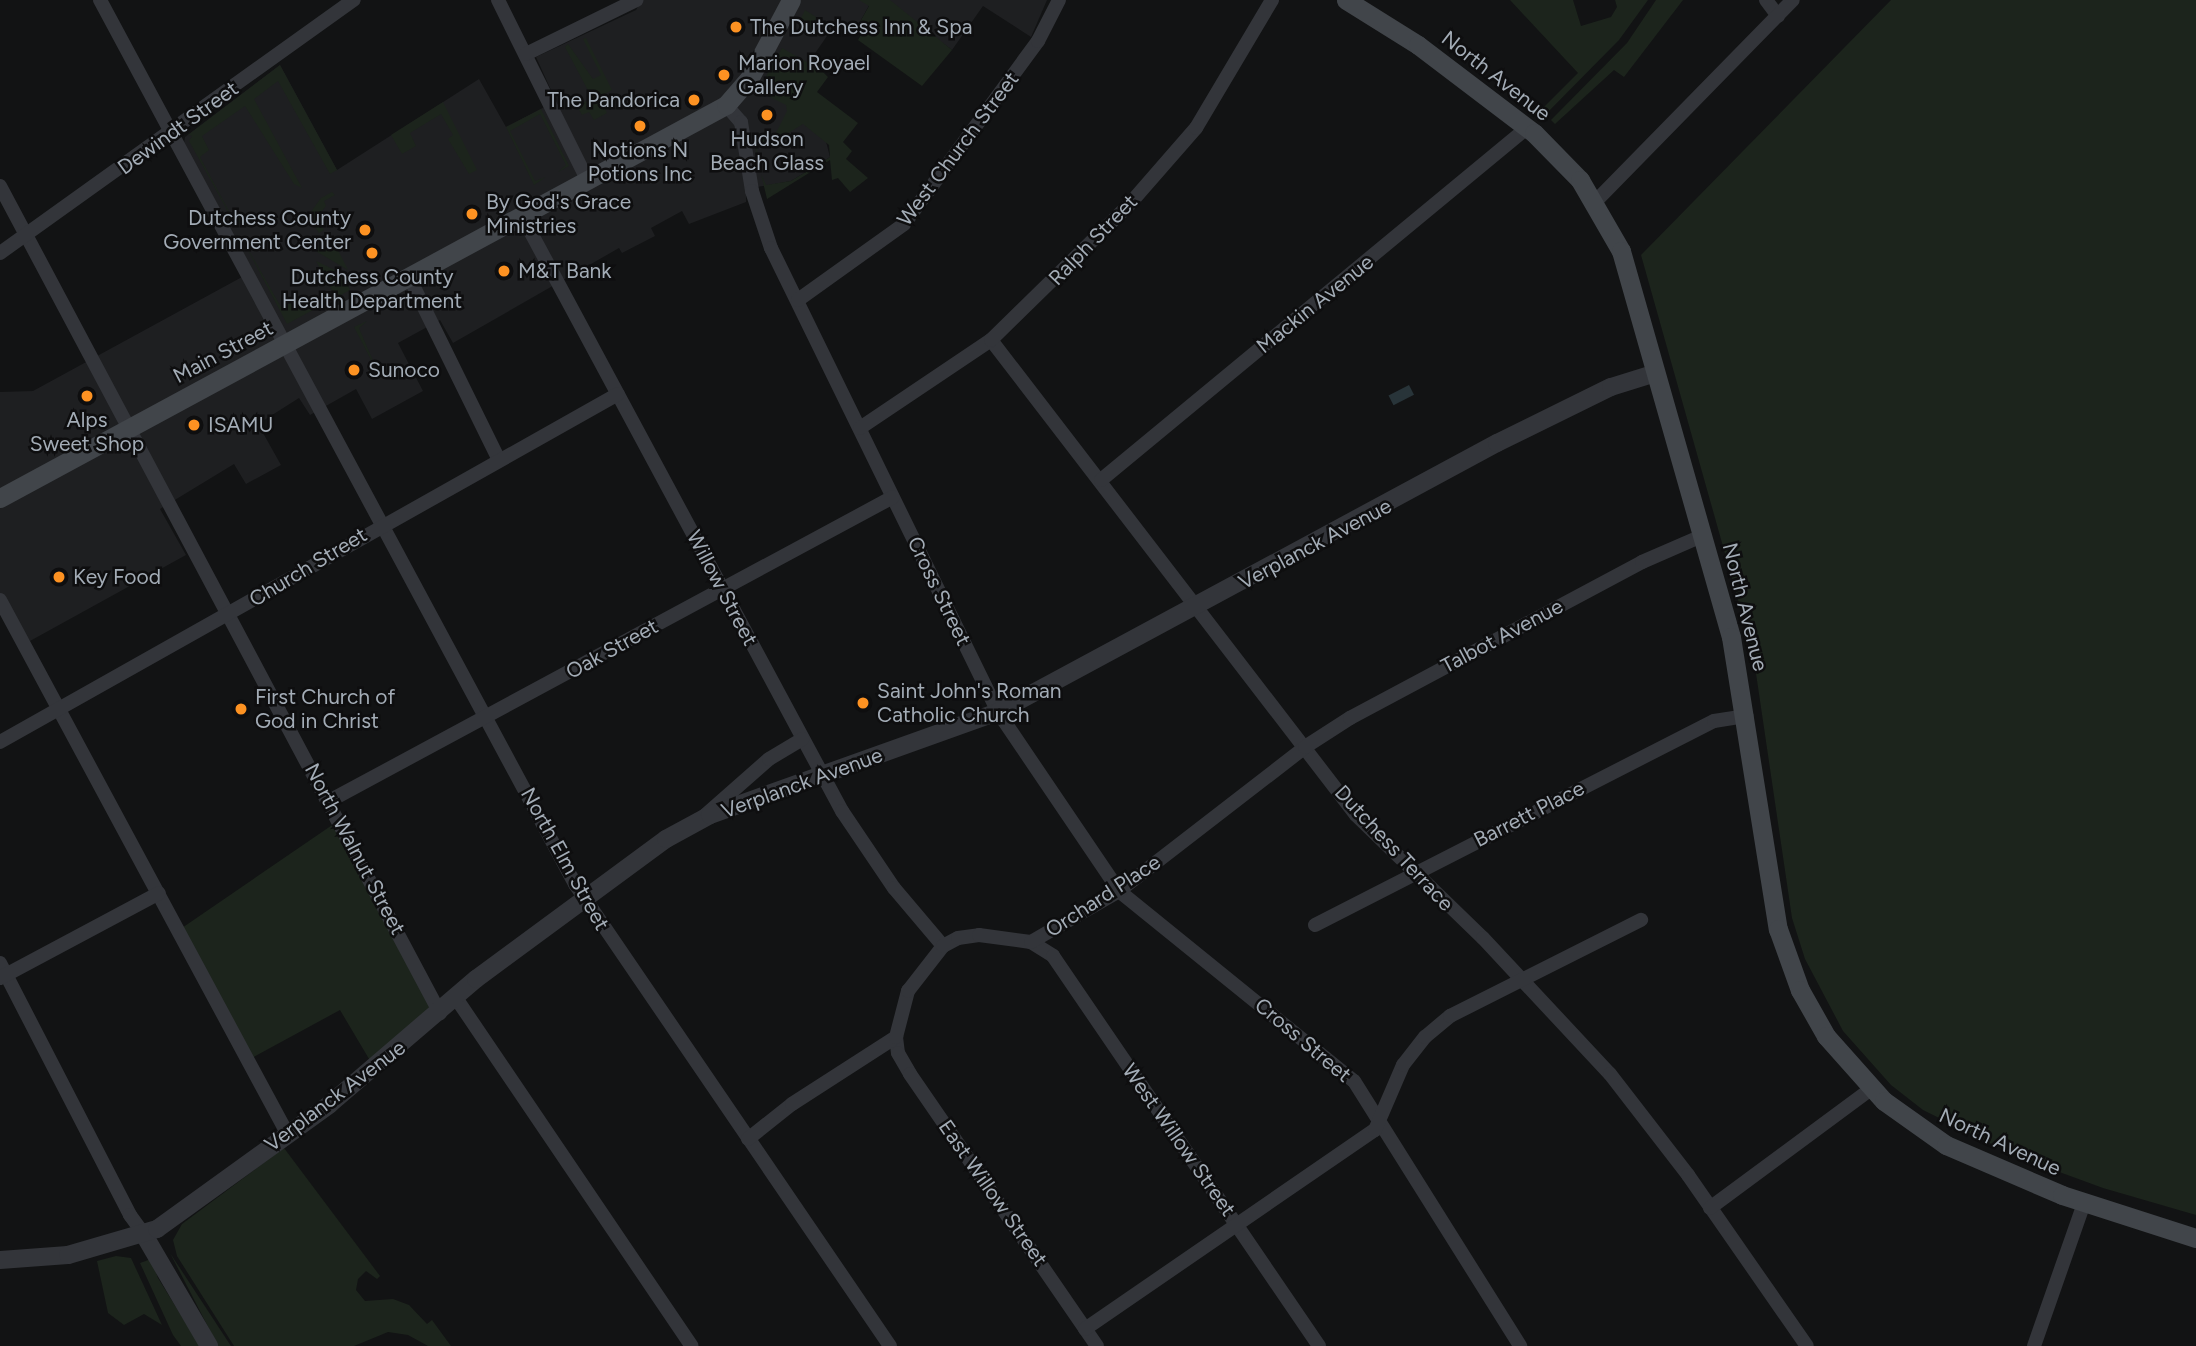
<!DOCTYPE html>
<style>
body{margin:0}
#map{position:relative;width:2196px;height:1346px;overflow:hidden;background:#121314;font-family:Figtree,sans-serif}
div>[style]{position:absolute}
.built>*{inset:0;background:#1e1f21}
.green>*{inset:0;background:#1c241c}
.water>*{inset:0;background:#283439;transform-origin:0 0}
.minor>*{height:14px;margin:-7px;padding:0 7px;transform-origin:7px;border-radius:7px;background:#33353a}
.tertiary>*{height:18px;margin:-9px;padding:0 9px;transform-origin:9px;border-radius:9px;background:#33353a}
.secondary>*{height:19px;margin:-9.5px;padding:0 9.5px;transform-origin:9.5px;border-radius:9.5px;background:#41454a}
.dots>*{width:19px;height:19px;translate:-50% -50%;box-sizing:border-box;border:4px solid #0e0e0f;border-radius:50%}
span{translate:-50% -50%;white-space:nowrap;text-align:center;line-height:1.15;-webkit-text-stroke:5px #0e0e0f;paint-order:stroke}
.poi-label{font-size:21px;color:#a3acb6}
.left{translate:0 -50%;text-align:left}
.right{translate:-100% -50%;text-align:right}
.street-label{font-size:21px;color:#a3acb6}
</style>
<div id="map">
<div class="built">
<div style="clip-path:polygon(642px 0,872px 0,856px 29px,838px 20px,807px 65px,826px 79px,814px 95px,830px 157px,791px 181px,746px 189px,746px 202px,689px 224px,682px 211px,651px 228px,655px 236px,622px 253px,619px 248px,453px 343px,440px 320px,398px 343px,423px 391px,372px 419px,356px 389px,310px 415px,299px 398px,258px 424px,281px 465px,246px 484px,234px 464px,160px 509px,186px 555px,30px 641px,0 599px,0 392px,33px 391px,253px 271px,184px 143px,185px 137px,280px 65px,337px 170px,479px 79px,506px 127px,556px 101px,536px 57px,636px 10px)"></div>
<div style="clip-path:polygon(885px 0,1047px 0,1031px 37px,983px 6px,952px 50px)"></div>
</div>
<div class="green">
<div style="clip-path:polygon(859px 0,890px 0,952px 50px,922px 86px,858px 40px,862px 33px,856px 29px,869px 6px)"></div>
<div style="clip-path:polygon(1510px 0,1573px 0,1581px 26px,1611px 17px,1617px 7px,1615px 0,1648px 0,1619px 40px,1545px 115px,1540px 111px,1578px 73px)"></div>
<div style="clip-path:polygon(1656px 0,1683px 0,1624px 77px,1614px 70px,1555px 124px,1551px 120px,1627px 43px)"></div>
<div style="clip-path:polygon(1891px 0,2196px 0,2196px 1215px,2103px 1188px,2016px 1156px,1923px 1110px,1891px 1085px,1843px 1031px,1805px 959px,1792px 918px,1753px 653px,1641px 255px)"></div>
<div style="clip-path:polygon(805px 10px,816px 17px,812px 31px,799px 22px)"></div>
<div style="clip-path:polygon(586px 38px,612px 90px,599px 97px,607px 113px,594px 120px,589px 112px,582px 115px,577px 106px,592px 98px,565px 47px,568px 44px,593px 79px,601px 75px,583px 39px)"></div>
<div style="clip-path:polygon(782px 48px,822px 71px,828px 77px,817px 92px,858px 123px,843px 142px,852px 151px,846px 159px,868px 178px,850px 192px,838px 178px,832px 180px,830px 160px,767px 199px,761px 174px,766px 185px,791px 181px,830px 157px,829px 145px,803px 124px,777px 140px,757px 145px,757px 160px,754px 133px,775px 135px,787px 111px,786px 105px,758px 91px)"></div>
<div style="clip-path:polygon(280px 65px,337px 170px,330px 174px,278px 81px,254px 99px,302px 188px,294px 184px,245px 106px,202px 136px,209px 150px,200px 157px,233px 219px,246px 216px,236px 226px,189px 141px,192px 136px,188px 135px)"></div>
<div style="clip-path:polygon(443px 102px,477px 170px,469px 174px,448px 139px,453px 135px,441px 114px,410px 133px,416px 146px,402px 154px,391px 135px)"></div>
<div style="clip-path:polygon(541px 109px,569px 166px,558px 172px,566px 165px,540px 114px,510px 131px,535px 181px,546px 177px,534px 185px,506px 127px)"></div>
<div style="clip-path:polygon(332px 192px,335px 195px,324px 201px,326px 206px,317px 217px,324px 230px,319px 233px,308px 216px,321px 198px)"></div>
<div style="clip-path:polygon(240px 235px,281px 307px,295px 302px,301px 311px,334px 294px,316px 261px,341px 273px,350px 290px,287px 324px)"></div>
<div style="clip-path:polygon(320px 245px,338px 250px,348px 270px,314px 250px)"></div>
<div style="clip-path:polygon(367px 321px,359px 328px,379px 375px,354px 327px)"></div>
<div style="clip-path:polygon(341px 819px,440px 1013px,375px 1069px,340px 1010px,250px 1059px,179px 930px)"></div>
<div style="clip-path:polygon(284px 1148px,380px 1276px,377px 1279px,366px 1271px,358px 1279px,356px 1290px,365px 1301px,393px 1299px,409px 1305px,427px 1324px,432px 1320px,451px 1346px,428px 1346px,408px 1335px,388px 1332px,354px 1346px,234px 1346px,177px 1256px,173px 1240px,182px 1224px)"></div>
<div style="clip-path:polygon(170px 1253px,231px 1346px,218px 1346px)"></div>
<div style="clip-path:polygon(116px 1256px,131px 1258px,162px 1325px,144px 1314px,124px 1325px,108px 1313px,97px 1261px)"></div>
<div style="clip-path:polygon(151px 1259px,158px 1278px,200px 1346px,181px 1346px,173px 1335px,140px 1263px)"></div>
</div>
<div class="water">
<div style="left:1409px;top:385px;width:11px;height:23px;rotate:63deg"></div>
</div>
<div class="minor">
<div style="left:100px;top:0;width:1004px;rotate:61.75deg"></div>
<div style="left:575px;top:884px;width:559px;rotate:55.71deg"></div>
<div style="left:498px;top:0;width:202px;rotate:63.6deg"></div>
<div style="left:1766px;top:0;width:20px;rotate:53deg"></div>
<div style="left:526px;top:54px;width:123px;rotate:-26.1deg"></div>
<div style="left:726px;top:105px;width:23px;rotate:49deg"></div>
<div style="left:741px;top:122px;width:70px;rotate:80.9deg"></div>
<div style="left:752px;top:191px;width:60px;rotate:71.6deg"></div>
<div style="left:771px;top:248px;width:517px;rotate:63.93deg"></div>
<div style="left:998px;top:712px;width:216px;rotate:55.9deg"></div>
<div style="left:1119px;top:891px;width:302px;rotate:39deg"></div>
<div style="left:1354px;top:1081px;width:313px;rotate:57.9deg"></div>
<div style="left:0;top:186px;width:937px;rotate:61.99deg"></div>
<div style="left:1594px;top:203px;width:284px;rotate:-45.6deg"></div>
<div style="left:522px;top:216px;width:676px;rotate:61.73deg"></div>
<div style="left:842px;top:811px;width:93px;rotate:56deg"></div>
<div style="left:894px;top:888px;width:76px;rotate:49.8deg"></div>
<div style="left:0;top:253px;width:435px;rotate:-35.6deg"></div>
<div style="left:409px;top:277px;width:204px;rotate:63.8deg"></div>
<div style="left:798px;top:300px;width:130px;rotate:-35.6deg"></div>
<div style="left:904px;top:224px;width:227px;rotate:-53.8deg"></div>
<div style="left:1038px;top:41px;width:46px;rotate:-62.9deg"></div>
<div style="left:991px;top:340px;width:599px;rotate:52.46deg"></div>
<div style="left:1356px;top:815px;width:177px;rotate:44.1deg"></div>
<div style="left:1483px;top:938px;width:186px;rotate:47deg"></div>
<div style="left:1610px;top:1074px;width:128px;rotate:52.3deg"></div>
<div style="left:1688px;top:1175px;width:208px;rotate:55.2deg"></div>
<div style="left:860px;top:428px;width:158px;rotate:-33.9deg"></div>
<div style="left:991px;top:340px;width:190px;rotate:-44.4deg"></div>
<div style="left:1127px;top:207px;width:105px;rotate:-48.9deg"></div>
<div style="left:1196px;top:128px;width:149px;rotate:-59.3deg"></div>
<div style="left:1101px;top:480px;width:553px;rotate:-39.57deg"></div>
<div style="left:0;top:600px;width:605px;rotate:61.7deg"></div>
<div style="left:0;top:742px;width:709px;rotate:-29.38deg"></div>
<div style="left:331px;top:800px;width:638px;rotate:-28.33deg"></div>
<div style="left:702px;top:818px;width:89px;rotate:-41.4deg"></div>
<div style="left:769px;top:759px;width:39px;rotate:-31deg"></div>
<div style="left:1315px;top:925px;width:448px;rotate:-27.1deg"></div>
<div style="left:1714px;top:721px;width:33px;rotate:-9deg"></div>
<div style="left:1031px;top:942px;width:26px;rotate:32deg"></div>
<div style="left:1053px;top:956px;width:472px;rotate:55.7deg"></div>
<div style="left:0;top:963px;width:284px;rotate:62.7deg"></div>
<div style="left:130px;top:1215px;width:22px;rotate:54deg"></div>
<div style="left:0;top:978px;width:180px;rotate:-28.1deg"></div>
<div style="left:456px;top:998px;width:420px;rotate:55.9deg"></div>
<div style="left:896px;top:1037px;width:16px;rotate:83deg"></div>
<div style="left:898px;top:1053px;width:24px;rotate:60deg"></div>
<div style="left:910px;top:1074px;width:330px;rotate:55.5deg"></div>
<div style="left:748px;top:1139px;width:56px;rotate:-38.5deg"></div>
<div style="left:792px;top:1104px;width:124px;rotate:-32.8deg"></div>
<div style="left:896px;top:1037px;width:48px;rotate:-75.4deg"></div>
<div style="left:908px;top:991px;width:57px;rotate:-52.1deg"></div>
<div style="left:943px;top:946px;width:17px;rotate:-28deg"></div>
<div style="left:958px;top:938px;width:21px;rotate:-8deg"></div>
<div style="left:979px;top:935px;width:52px;rotate:7.7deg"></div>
<div style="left:1031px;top:942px;width:102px;rotate:-30.1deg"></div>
<div style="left:1119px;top:891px;width:235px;rotate:-37.7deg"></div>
<div style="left:1305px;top:747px;width:54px;rotate:-32.8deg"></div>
<div style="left:1350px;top:718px;width:331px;rotate:-28.1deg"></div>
<div style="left:1642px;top:562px;width:68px;rotate:-23.5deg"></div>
<div style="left:1710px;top:1208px;width:200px;rotate:-36.5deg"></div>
<div style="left:1085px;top:1329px;width:352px;rotate:-34.5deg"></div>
<div style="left:1375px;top:1130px;width:71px;rotate:-66.7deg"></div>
<div style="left:1403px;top:1065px;width:36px;rotate:-52deg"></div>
<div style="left:1425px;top:1037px;width:33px;rotate:-40deg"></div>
<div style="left:1450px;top:1016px;width:214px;rotate:-26.7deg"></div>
<div style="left:2034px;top:1346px;width:151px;rotate:-70.7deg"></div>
</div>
<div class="tertiary">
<div style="left:143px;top:1233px;width:131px;rotate:59.7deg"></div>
<div style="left:0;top:1260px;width:68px;rotate:-4.2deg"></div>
<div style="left:68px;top:1255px;width:93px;rotate:-16.3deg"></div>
<div style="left:157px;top:1229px;width:213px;rotate:-35.8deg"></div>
<div style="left:330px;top:1104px;width:192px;rotate:-40.6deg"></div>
<div style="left:476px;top:979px;width:236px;rotate:-36.4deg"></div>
<div style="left:666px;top:839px;width:50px;rotate:-28.6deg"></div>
<div style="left:710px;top:815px;width:306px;rotate:-19.7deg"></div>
<div style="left:998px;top:712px;width:567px;rotate:-28.33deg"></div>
<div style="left:1497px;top:443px;width:127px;rotate:-26.2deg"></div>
<div style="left:1611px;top:387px;width:47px;rotate:-17.3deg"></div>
</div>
<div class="secondary">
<div style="left:1346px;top:0;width:85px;rotate:32deg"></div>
<div style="left:1418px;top:45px;width:146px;rotate:37.2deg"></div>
<div style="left:1534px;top:133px;width:66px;rotate:45.6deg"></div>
<div style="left:1580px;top:180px;width:82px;rotate:60deg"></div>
<div style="left:1621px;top:251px;width:401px;rotate:74.1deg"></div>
<div style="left:1731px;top:637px;width:296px;rotate:80.9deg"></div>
<div style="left:1778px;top:929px;width:65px;rotate:70.2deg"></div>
<div style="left:1800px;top:990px;width:53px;rotate:60.5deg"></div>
<div style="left:1826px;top:1036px;width:87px;rotate:48.3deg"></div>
<div style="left:1884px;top:1101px;width:76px;rotate:35.4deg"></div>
<div style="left:1946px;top:1145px;width:126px;rotate:23.3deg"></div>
<div style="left:2062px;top:1195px;width:141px;rotate:17.8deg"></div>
<div style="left:0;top:498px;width:826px;rotate:-28.43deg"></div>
<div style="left:726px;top:105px;width:35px;rotate:-49deg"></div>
<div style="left:749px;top:79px;width:89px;rotate:-62deg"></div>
</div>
<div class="dots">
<div style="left:736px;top:27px;background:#fd9222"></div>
<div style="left:724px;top:75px;background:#fd9222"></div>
<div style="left:694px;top:100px;background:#fd9222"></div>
<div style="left:767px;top:115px;background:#fd9222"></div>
<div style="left:640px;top:126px;background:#fd9222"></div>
<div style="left:472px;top:214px;background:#fd9222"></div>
<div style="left:365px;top:230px;background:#fd9222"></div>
<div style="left:372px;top:253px;background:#fd9222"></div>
<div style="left:504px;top:271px;background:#fd9222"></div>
<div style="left:354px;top:370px;background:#fd9222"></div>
<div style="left:87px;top:396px;background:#fd9222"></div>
<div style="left:194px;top:425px;background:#fd9222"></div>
<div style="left:59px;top:577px;background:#fd9222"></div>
<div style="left:863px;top:703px;background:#fd9222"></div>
<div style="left:241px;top:709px;background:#fd9222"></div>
</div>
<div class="poi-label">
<span class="left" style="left:750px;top:27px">The Dutchess Inn &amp; Spa</span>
<span class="left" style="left:738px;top:75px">Marion Royael<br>Gallery</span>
<span class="right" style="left:680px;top:100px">The Pandorica</span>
<span style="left:767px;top:151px">Hudson<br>Beach Glass</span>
<span style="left:640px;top:162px">Notions N<br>Potions Inc</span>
<span class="left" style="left:486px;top:214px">By God's Grace<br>Ministries</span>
<span class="right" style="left:351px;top:230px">Dutchess County<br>Government Center</span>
<span class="left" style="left:518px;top:271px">M&amp;T Bank</span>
<span style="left:372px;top:289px">Dutchess County<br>Health Department</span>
<span class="left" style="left:368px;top:370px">Sunoco</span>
<span style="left:87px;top:432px">Alps<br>Sweet Shop</span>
<span class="left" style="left:208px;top:425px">ISAMU</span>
<span class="left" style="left:73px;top:577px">Key Food</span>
<span class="left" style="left:877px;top:703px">Saint John's Roman<br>Catholic Church</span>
<span class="left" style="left:255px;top:709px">First Church of<br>God in Christ</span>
</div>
<div class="street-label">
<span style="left:1496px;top:76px;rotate:38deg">North Avenue</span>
<span style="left:178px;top:128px;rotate:-36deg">Dewindt Street</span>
<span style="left:958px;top:149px;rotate:-53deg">West Church Street</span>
<span style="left:1093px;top:240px;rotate:-46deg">Ralph Street</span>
<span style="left:1315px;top:304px;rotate:-39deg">Mackin Avenue</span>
<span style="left:223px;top:352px;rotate:-28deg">Main Street</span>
<span style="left:1315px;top:544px;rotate:-28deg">Verplanck Avenue</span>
<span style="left:308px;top:567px;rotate:-31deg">Church Street</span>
<span style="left:722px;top:588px;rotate:62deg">Willow Street</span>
<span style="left:939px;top:591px;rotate:64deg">Cross Street</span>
<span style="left:1745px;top:607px;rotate:76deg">North Avenue</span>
<span style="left:1502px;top:636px;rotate:-28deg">Talbot Avenue</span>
<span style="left:612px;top:649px;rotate:-29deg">Oak Street</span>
<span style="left:802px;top:783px;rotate:-20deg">Verplanck Avenue</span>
<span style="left:1529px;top:814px;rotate:-27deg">Barrett Place</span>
<span style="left:1394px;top:848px;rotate:47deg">Dutchess Terrace</span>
<span style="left:355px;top:849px;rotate:62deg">North Walnut Street</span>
<span style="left:565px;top:859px;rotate:61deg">North Elm Street</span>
<span style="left:1103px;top:896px;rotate:-33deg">Orchard Place</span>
<span style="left:1303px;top:1040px;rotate:40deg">Cross Street</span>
<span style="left:335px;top:1096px;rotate:-37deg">Verplanck Avenue</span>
<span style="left:1179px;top:1140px;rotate:55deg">West Willow Street</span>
<span style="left:2000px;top:1142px;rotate:25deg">North Avenue</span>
<span style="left:993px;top:1193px;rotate:55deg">East Willow Street</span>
</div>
</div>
